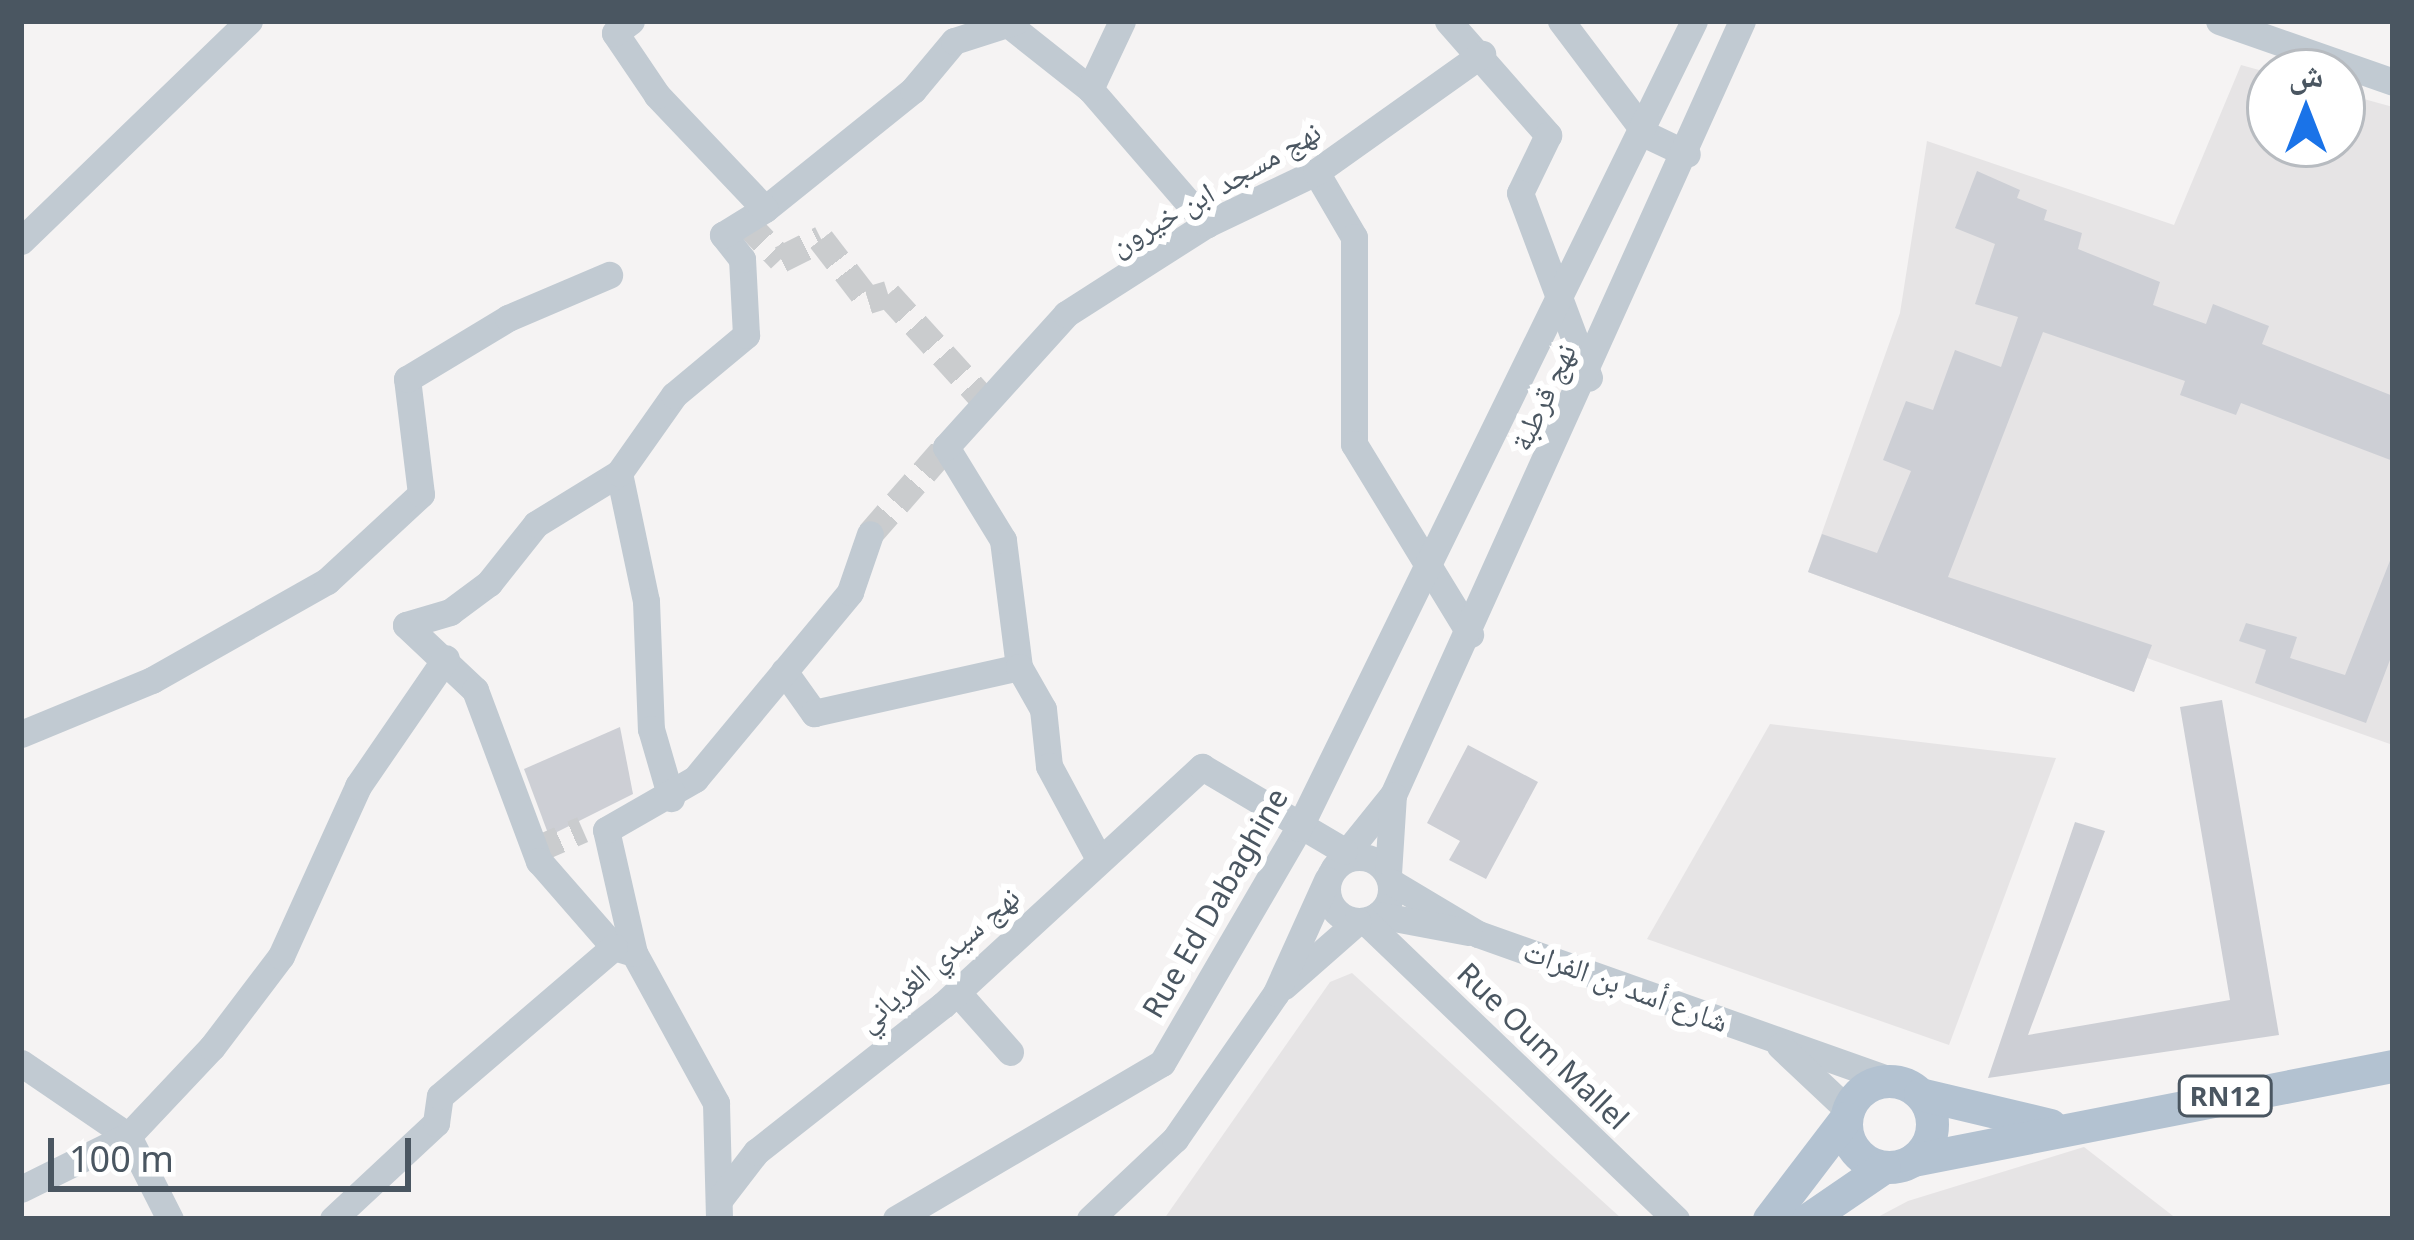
<!DOCTYPE html>
<meta charset="utf-8">
<style>
body{margin:0}
#map{position:relative;width:2414px;height:1240px;overflow:hidden;background:#f5f3f3;font-family:"Noto Sans","Noto Naskh Arabic",sans-serif}
div>[style]{position:absolute}
.education>*{inset:0;background:#e6e4e5}
.building>*{inset:0;background:#cdcfd5}
.minor-tunnel>*{height:27px;margin-top:-13.5px;transform-origin:0;background:repeating-linear-gradient(90deg,#caccce 0 27px,transparent 0 41px)}
.minor>*{height:27px;margin:-13.5px;padding:0 13.5px;transform-origin:13.5px;border-radius:13.5px;background:#c1cad2}
.minor>.ring{margin:-13.5px;padding:0;box-sizing:content-box;background:none;border:27px solid #c1cad2;border-radius:50%}
.major>*{height:33px;margin:-16.5px;padding:0 16.5px;transform-origin:16.5px;border-radius:16.5px;background:#b3c2d1}
.major>.ring{margin:-16.5px;padding:0;box-sizing:content-box;background:none;border:33px solid #b3c2d1;border-radius:50%}
span{translate:-50% -50%;white-space:nowrap;text-align:center;line-height:1.15;-webkit-text-stroke:12px #fff;paint-order:stroke}
.shield-label span{padding:3px 9px;background:#fff;border:3px solid;border-radius:9px;-webkit-text-stroke-width:0}
.shield-label{font-size:27px;color:#4a5661;font-weight:700}
.street-label{font-size:30px;color:#4a5661}
.frame{position:absolute;inset:0;border:24px solid #4a5661;pointer-events:none}
.north{position:absolute;left:2246px;top:48px;width:120px;height:120px;box-sizing:border-box;background:#fff;border:3px solid #b7bbc0;border-radius:50%;rotate:0deg;font-size:33px;font-weight:700;line-height:48px;text-align:center;color:#4a5661}
.north::after{content:'';display:block;margin:auto;width:42px;height:54px;background:#1a73e8;clip-path:polygon(50% 0,100% 100%,50% 72%,0 100%)}
.scale{position:absolute;left:48px;top:1138px;width:363px;height:54px;box-sizing:border-box;border:6px solid #4a5661;border-top:0;padding-left:15px;font-size:36px;line-height:42px;white-space:nowrap;color:#4a5661;-webkit-text-stroke:9px #fff;paint-order:stroke}
</style>
<div id="map">
<div class="education">
<div style="clip-path:polygon(2241px 65px,2270px 73px,2270px 144px,2342px 144px,2342px 93px,2393px 107px,2390px 744px,2147px 658px,2134px 692px,1808px 572px,1900px 313px,1927px 141px,2174px 225px)"></div>
<div style="clip-path:polygon(1770px 724px,2056px 758px,1949px 1045px,1647px 939px)"></div>
<div style="clip-path:polygon(1352px 973px,1622px 1219px,1164px 1219px,1330px 982px)"></div>
<div style="clip-path:polygon(2084px 1147px,2177px 1219px,1874px 1219px,1908px 1201px)"></div>
</div>
<div class="building">
<div style="clip-path:polygon(1977px 171px,2020px 190px,2017px 198px,2047px 210px,2044px 220px,2082px 233px,2078px 249px,2160px 282px,2153px 305px,2206px 324px,2213px 304px,2269px 326px,2262px 344px,2393px 396px,2393px 461px,2241px 403px,2236px 415px,2180px 395px,2185px 381px,2043px 332px,1948px 577px,2152px 645px,2134px 692px,1808px 572px,1822px 534px,1877px 553px,1911px 471px,1883px 460px,1906px 401px,1933px 410px,1955px 350px,2001px 367px,2018px 317px,1975px 304px,1995px 244px,1955px 228px)"></div>
<div style="clip-path:polygon(2393px 553px,2393px 652px,2366px 723px,2255px 683px,2266px 650px,2239px 641px,2246px 623px,2297px 637px,2290px 658px,2345px 675px)"></div>
<div style="clip-path:polygon(2222px 700px,2279px 1035px,1988px 1078px,2075px 822px,2105px 831px,2028px 1035px,2230px 1000px,2180px 707px)"></div>
<div style="clip-path:polygon(620px 727px,633px 794px,549px 836px,524px 769px)"></div>
<div style="clip-path:polygon(1468px 745px,1538px 782px,1486px 879px,1449px 860px,1460px 841px,1427px 823px)"></div>
</div>
<div class="minor-tunnel">
<div style="left:745px;top:221px;width:52px;rotate:46.5deg"></div>
<div style="left:781px;top:259px;width:45px;rotate:-26.6deg"></div>
<div style="left:821px;top:239px;width:77px;rotate:52.4deg"></div>
<div style="left:868px;top:300px;width:21px;rotate:-17deg"></div>
<div style="left:888px;top:294px;width:146px;rotate:47.8deg"></div>
<div style="left:870px;top:534px;width:116px;rotate:-48.9deg"></div>
<div style="left:535px;top:850px;width:52px;rotate:-23.6deg"></div>
</div>
<div class="minor">
<div style="left:1448px;top:21px;width:152px;rotate:48.7deg"></div>
<div style="left:1548px;top:135px;width:64px;rotate:115.8deg"></div>
<div style="left:1520px;top:193px;width:197px;rotate:69.5deg"></div>
<div style="left:1561px;top:21px;width:143px;rotate:53deg"></div>
<div style="left:1647px;top:135px;width:44px;rotate:25.4deg"></div>
<div style="left:2219px;top:21px;width:184px;rotate:19.3deg"></div>
<div style="left:1008px;top:24px;width:105px;rotate:38.4deg"></div>
<div style="left:1090px;top:89px;width:179px;rotate:49.1deg"></div>
<div style="left:1090px;top:89px;width:75px;rotate:-64.8deg"></div>
<div style="left:1316px;top:172px;width:75px;rotate:59.7deg"></div>
<div style="left:1354px;top:237px;width:207px;rotate:90deg"></div>
<div style="left:1354px;top:444px;width:223px;rotate:58.6deg"></div>
<div style="left:765px;top:209px;width:190px;rotate:-38.8deg"></div>
<div style="left:913px;top:90px;width:64px;rotate:-50.1deg"></div>
<div style="left:954px;top:41px;width:65px;rotate:-17.9deg"></div>
<div style="left:21px;top:241px;width:317px;rotate:-44deg"></div>
<div style="left:619px;top:473px;width:131px;rotate:78.1deg"></div>
<div style="left:646px;top:601px;width:128px;rotate:87.8deg"></div>
<div style="left:651px;top:729px;width:72px;rotate:73.8deg"></div>
<div style="left:406px;top:625px;width:46px;rotate:-16.5deg"></div>
<div style="left:450px;top:612px;width:49px;rotate:-36.6deg"></div>
<div style="left:489px;top:583px;width:75px;rotate:-51.5deg"></div>
<div style="left:536px;top:524px;width:97px;rotate:-31.6deg"></div>
<div style="left:619px;top:473px;width:95px;rotate:-54.8deg"></div>
<div style="left:674px;top:395px;width:94px;rotate:-39.8deg"></div>
<div style="left:746px;top:335px;width:76px;rotate:-93deg"></div>
<div style="left:742px;top:259px;width:31px;rotate:-128deg"></div>
<div style="left:723px;top:235px;width:49px;rotate:-31.8deg"></div>
<div style="left:765px;top:209px;width:157px;rotate:-133.5deg"></div>
<div style="left:657px;top:95px;width:75px;rotate:-124.1deg"></div>
<div style="left:615px;top:33px;width:20px;rotate:-37deg"></div>
<div style="left:406px;top:625px;width:95px;rotate:43.3deg"></div>
<div style="left:475px;top:690px;width:183px;rotate:69.5deg"></div>
<div style="left:539px;top:861px;width:114px;rotate:48.9deg"></div>
<div style="left:614px;top:947px;width:21px;rotate:17deg"></div>
<div style="left:634px;top:953px;width:171px;rotate:61.3deg"></div>
<div style="left:716px;top:1103px;width:116px;rotate:88.5deg"></div>
<div style="left:1019px;top:667px;width:128px;rotate:-97.2deg"></div>
<div style="left:1003px;top:540px;width:109px;rotate:-121.5deg"></div>
<div style="left:946px;top:447px;width:179px;rotate:-47.9deg"></div>
<div style="left:1066px;top:314px;width:167px;rotate:-32.6deg"></div>
<div style="left:1207px;top:224px;width:121px;rotate:-25.5deg"></div>
<div style="left:1316px;top:172px;width:204px;rotate:-35.4deg"></div>
<div style="left:784px;top:671px;width:52px;rotate:54.5deg"></div>
<div style="left:814px;top:713px;width:210px;rotate:-12.6deg"></div>
<div style="left:1019px;top:667px;width:48px;rotate:60.3deg"></div>
<div style="left:1043px;top:709px;width:57px;rotate:84deg"></div>
<div style="left:1049px;top:766px;width:106px;rotate:61.7deg"></div>
<div style="left:21px;top:734px;width:142px;rotate:-22.4deg"></div>
<div style="left:152px;top:680px;width:201px;rotate:-29.5deg"></div>
<div style="left:327px;top:581px;width:128px;rotate:-42.8deg"></div>
<div style="left:421px;top:494px;width:116px;rotate:-96.9deg"></div>
<div style="left:407px;top:379px;width:118px;rotate:-31.1deg"></div>
<div style="left:508px;top:318px;width:110px;rotate:-23.1deg"></div>
<div class="ring" style="left:1327px;top:857px;width:37px;height:37px"></div>
<div style="left:1334px;top:868px;width:94px;rotate:-51.1deg"></div>
<div style="left:1393px;top:795px;width:849px;rotate:-65.73deg"></div>
<div style="left:1388px;top:874px;width:79px;rotate:-86.4deg"></div>
<div style="left:1391px;top:882px;width:101px;rotate:30.9deg"></div>
<div style="left:1478px;top:934px;width:441px;rotate:19.5deg"></div>
<div style="left:1378px;top:915px;width:92px;rotate:10.7deg"></div>
<div style="left:1365px;top:921px;width:431px;rotate:43.8deg"></div>
<div style="left:634px;top:953px;width:126px;rotate:-102.8deg"></div>
<div style="left:606px;top:830px;width:103px;rotate:-29.8deg"></div>
<div style="left:695px;top:779px;width:243px;rotate:-50.3deg"></div>
<div style="left:850px;top:592px;width:61px;rotate:-71deg"></div>
<div style="left:1284px;top:986px;width:98px;rotate:-41.3deg"></div>
<div style="left:957px;top:992px;width:80px;rotate:48.5deg"></div>
<div style="left:1780px;top:1046px;width:93px;rotate:43.3deg"></div>
<div style="left:21px;top:1063px;width:130px;rotate:34.3deg"></div>
<div style="left:128px;top:1136px;width:93px;rotate:63.2deg"></div>
<div style="left:21px;top:1189px;width:119px;rotate:-26.4deg"></div>
<div style="left:128px;top:1136px;width:122px;rotate:-46.7deg"></div>
<div style="left:212px;top:1047px;width:114px;rotate:-52.8deg"></div>
<div style="left:281px;top:956px;width:187px;rotate:-65.6deg"></div>
<div style="left:358px;top:786px;width:155px;rotate:-55.5deg"></div>
<div style="left:719px;top:1200px;width:61px;rotate:-52.4deg"></div>
<div style="left:756px;top:1152px;width:238px;rotate:-38.2deg"></div>
<div style="left:943px;top:1005px;width:352px;rotate:-42.6deg"></div>
<div style="left:1202px;top:767px;width:165px;rotate:30.6deg"></div>
<div style="left:333px;top:1219px;width:141px;rotate:-43deg"></div>
<div style="left:436px;top:1123px;width:27px;rotate:-82deg"></div>
<div style="left:440px;top:1096px;width:229px;rotate:-40.6deg"></div>
<div style="left:896px;top:1219px;width:308px;rotate:-30.4deg"></div>
<div style="left:1162px;top:1063px;width:272px;rotate:-59.8deg"></div>
<div style="left:1299px;top:828px;width:898px;rotate:-63.92deg"></div>
<div style="left:1090px;top:1219px;width:117px;rotate:-43.3deg"></div>
<div style="left:1175px;top:1139px;width:178px;rotate:-55.3deg"></div>
<div style="left:1276px;top:993px;width:124px;rotate:-65.7deg"></div>
</div>
<div class="major">
<div class="ring" style="left:1846px;top:1081px;width:53px;height:53px"></div>
<div style="left:1920px;top:1094px;width:134px;rotate:13.4deg"></div>
<div style="left:1913px;top:1160px;width:489px;rotate:-11.1deg"></div>
<div style="left:1769px;top:1219px;width:127px;rotate:-52.7deg"></div>
<div style="left:1808px;top:1219px;width:92px;rotate:-34.4deg"></div>
</div>
<div class="shield-label">
<span style="left:2225px;top:1096px">RN12</span>
</div>
<div class="street-label">
<span style="left:1215px;top:188px;rotate:-30deg">نهج مسجد ابن خيرون</span>
<span style="left:1543px;top:397px;rotate:-65deg">نهج قرطبة</span>
<span style="left:1215px;top:903px;rotate:-60deg">Rue Ed Dabaghine</span>
<span style="left:938px;top:959px;rotate:-41deg">نهج سيدي الغرياني</span>
<span style="left:1626px;top:986px;rotate:20deg">شارع أسد بن الفرات</span>
<span style="left:1543px;top:1046px;rotate:44deg">Rue Oum Mallel</span>
</div>
<div class="frame"></div>
<div class="north">ش</div>
<div class="scale">100 m</div>
</div>
